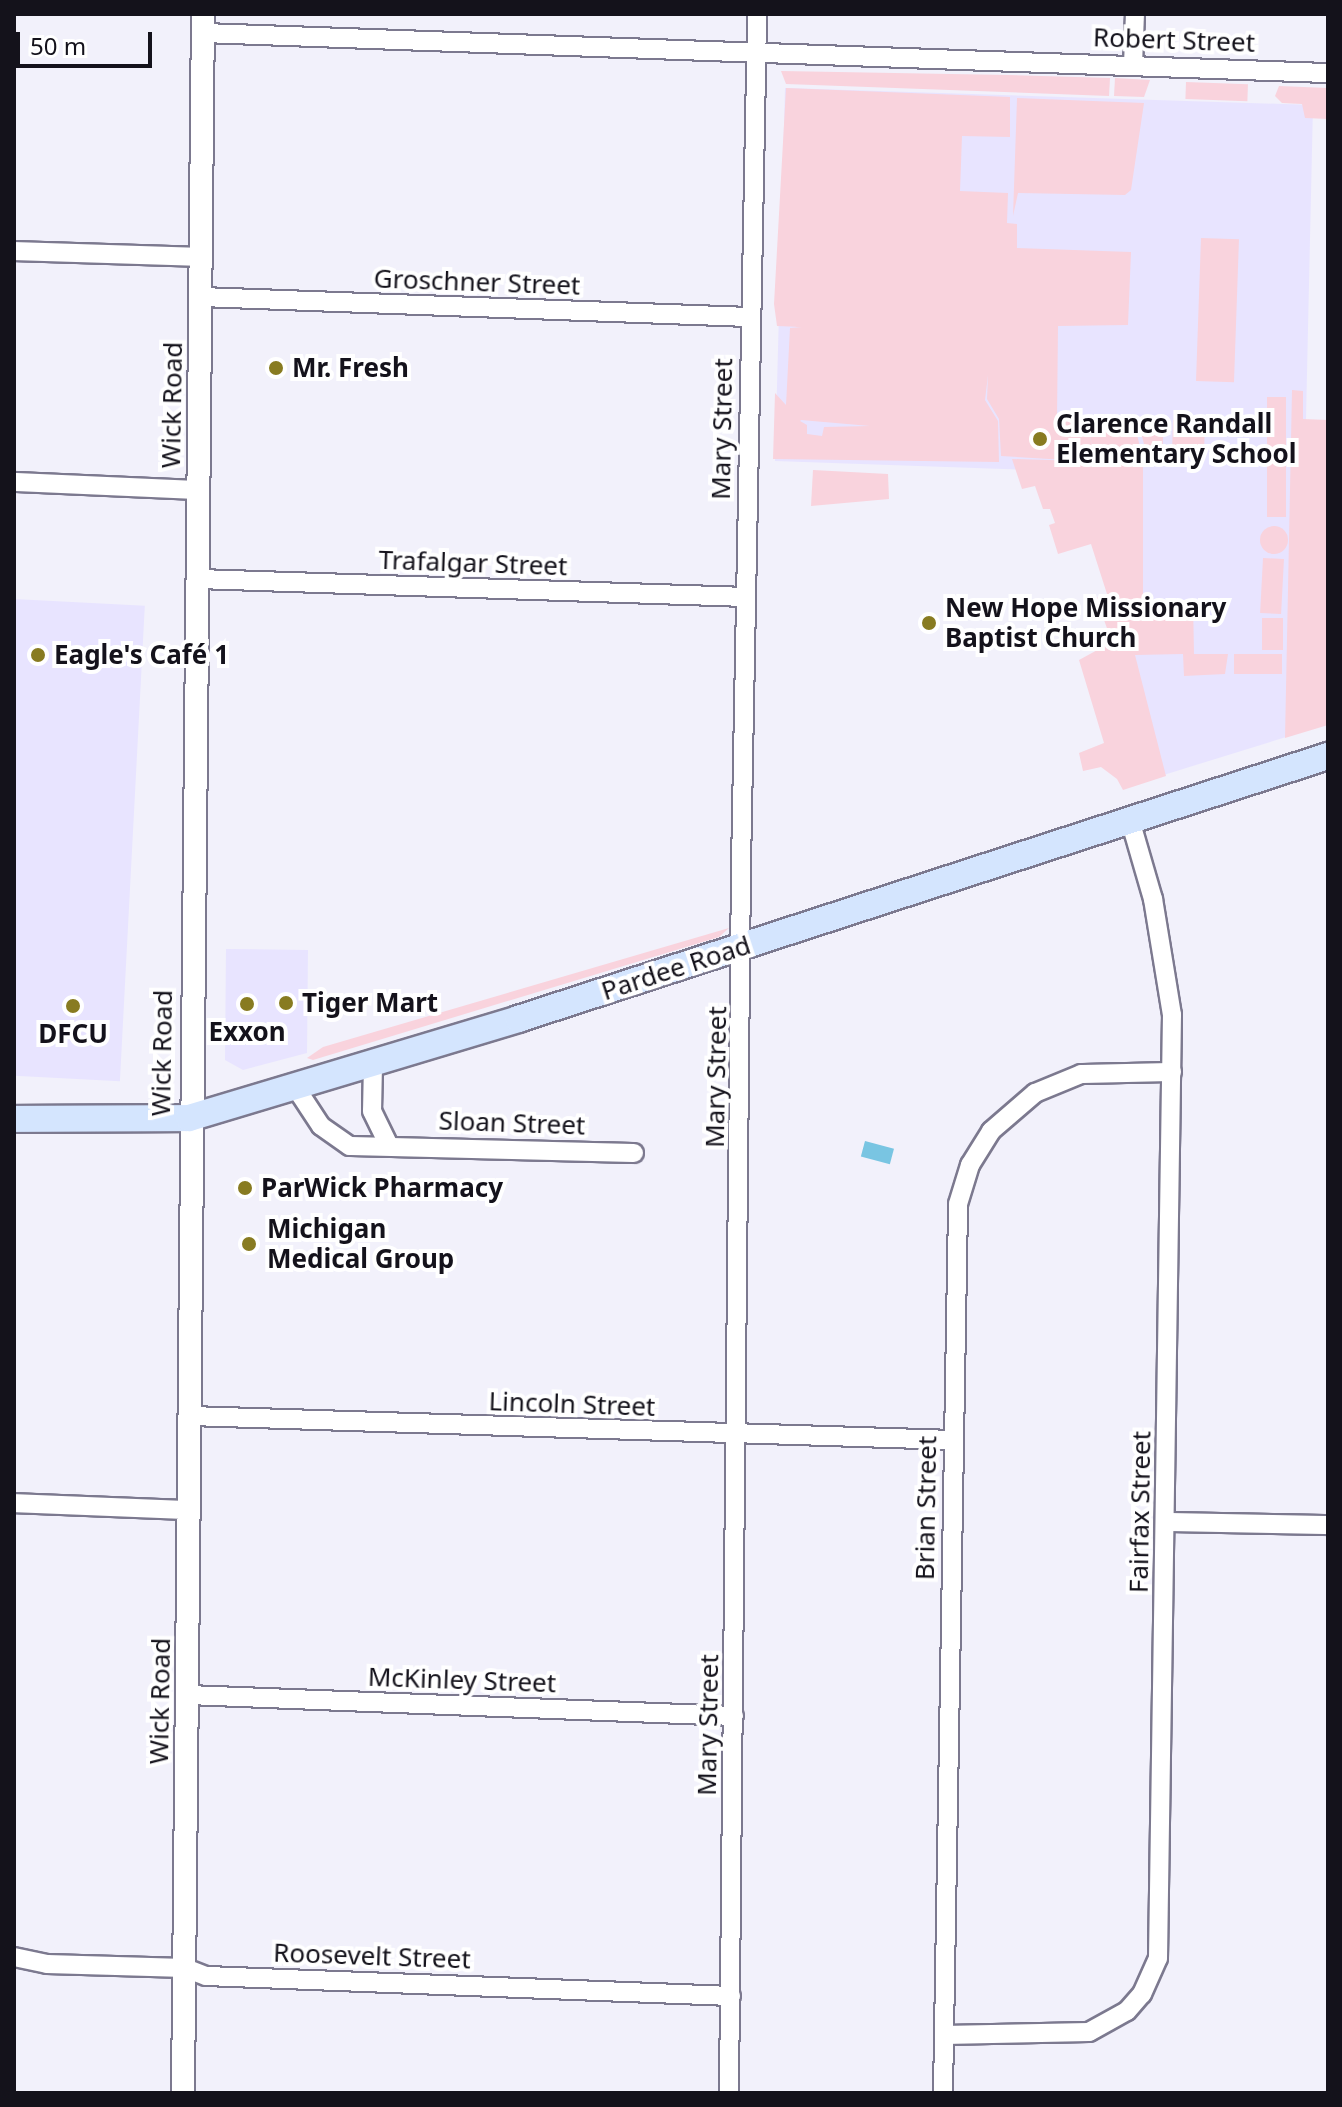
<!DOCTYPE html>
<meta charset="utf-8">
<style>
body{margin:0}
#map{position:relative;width:1342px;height:2107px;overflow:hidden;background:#f2f1fb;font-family:"Noto Sans",sans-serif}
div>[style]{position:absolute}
.built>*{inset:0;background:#e8e4ff;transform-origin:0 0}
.green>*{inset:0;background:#f9d3dd;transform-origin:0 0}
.round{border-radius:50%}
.water>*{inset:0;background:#79c5e2;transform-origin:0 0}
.roads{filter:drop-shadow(2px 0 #7c798f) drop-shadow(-2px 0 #7c798f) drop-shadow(0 2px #7c798f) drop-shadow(0 -2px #7c798f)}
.minor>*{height:18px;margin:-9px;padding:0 9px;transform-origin:9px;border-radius:9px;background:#fff}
.tertiary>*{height:22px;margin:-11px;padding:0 11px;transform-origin:11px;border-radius:11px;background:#fff}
.secondary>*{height:26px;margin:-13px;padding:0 13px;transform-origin:13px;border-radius:13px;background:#d4e5fe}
.dots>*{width:22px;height:22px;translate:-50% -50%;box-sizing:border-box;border:4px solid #fff;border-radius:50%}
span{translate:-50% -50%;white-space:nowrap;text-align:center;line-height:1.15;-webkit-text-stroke:8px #fff;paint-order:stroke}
.street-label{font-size:26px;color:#14121b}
.poi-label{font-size:26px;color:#14121b;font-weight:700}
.left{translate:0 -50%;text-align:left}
.frame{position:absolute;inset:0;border:16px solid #14121b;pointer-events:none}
.scale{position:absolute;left:16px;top:32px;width:136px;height:36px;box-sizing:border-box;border:4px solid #14121b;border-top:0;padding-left:10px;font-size:24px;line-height:28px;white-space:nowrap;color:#14121b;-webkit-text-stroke:6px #fff;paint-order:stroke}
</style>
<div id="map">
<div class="built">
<div style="clip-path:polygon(785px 88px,1313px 105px,1299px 733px,1125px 787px,1126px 569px,1064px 471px,775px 461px)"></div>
<div style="left:14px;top:599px;width:131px;height:476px;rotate:3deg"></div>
<div style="clip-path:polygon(226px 949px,308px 950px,307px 1053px,243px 1070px,225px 1060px)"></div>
</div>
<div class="green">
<div style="clip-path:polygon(781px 71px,1008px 75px,1110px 78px,1109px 96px,786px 84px)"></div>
<div style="clip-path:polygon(1115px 78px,1150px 80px,1144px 97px,1114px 96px)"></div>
<div style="left:1186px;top:82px;width:62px;height:17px;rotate:2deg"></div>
<div style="clip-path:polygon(1279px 86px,1328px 88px,1328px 119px,1305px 118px,1302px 104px,1282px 103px,1275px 96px)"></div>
<div style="clip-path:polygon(evenodd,786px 88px,1010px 97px,1010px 137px,962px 136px,960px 191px,1008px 193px,1007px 223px,1017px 224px,1017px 248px,1131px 252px,1128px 325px,1058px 326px,1057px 420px,1090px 424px,1092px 462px,1090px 417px,1133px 418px,1143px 459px,1143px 601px,1193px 601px,1194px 654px,1228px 654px,1225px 674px,1184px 676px,1183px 654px,1135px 655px,1166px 776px,1123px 790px,1117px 779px,1101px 767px,1083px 771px,1079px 753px,1104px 743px,1079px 660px,1112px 642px,1096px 598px,1107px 594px,1091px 544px,1058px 554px,1049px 525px,1055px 523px,1050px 509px,1043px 509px,1035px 486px,1022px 489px,1012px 459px,1082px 461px,1001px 456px,999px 419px,987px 399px,988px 375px,985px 400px,998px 421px,999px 462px,773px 459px,775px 393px,786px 405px,790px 328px,802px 327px,777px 326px,774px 304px,786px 88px,800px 421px,801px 420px,870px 426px,824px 427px,822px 436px,807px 434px,807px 425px,800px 421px)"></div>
<div style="clip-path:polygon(1017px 98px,1144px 103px,1131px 190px,1125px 195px,1018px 193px,1013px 216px)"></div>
<div style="left:1201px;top:238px;width:38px;height:143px;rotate:2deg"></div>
<div style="clip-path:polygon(1292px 390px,1303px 391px,1303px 419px,1328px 420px,1328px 725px,1285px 738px)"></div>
<div style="left:1267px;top:397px;width:19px;height:120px"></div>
<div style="clip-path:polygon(1200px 418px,1205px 418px,1204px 456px,1172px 455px,1173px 420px)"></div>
<div style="clip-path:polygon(1138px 419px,1164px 420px,1162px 458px,1147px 457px)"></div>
<div style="clip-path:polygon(813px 470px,888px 474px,889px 499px,811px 506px)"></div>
<div class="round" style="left:1260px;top:526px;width:28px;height:28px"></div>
<div style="left:1263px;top:558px;width:21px;height:55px;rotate:3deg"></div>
<div style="left:1262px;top:618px;width:21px;height:32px"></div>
<div style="left:1234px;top:654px;width:48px;height:20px"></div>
<div style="clip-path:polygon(729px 928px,719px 937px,313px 1060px,307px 1058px,323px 1047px)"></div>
</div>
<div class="water">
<div style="left:865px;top:1141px;width:30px;height:16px;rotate:15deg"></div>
</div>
<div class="roads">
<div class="minor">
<div style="left:203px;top:33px;width:1126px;rotate:2.04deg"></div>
<div style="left:1133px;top:65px;width:51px;rotate:-87.8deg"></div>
<div style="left:14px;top:251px;width:188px;rotate:1.8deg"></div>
<div style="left:201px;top:297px;width:549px;rotate:2.09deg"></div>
<div style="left:14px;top:482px;width:185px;rotate:2.5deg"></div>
<div style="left:198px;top:579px;width:548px;rotate:1.88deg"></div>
<div style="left:373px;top:1064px;width:47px;rotate:91.2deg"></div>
<div style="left:372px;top:1111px;width:39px;rotate:64deg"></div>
<div style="left:296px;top:1088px;width:45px;rotate:56.7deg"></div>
<div style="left:321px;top:1126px;width:35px;rotate:35deg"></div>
<div style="left:350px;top:1146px;width:284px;rotate:1.4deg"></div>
<div style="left:190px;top:1416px;width:763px;rotate:1.8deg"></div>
<div style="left:14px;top:1503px;width:175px;rotate:2.3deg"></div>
<div style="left:1166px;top:1522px;width:162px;rotate:1.1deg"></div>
<div style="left:188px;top:1695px;width:546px;rotate:2.2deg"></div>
<div style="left:14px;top:1957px;width:34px;rotate:12deg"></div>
<div style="left:47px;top:1964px;width:138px;rotate:1.7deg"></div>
<div style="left:185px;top:1968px;width:22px;rotate:21deg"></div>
<div style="left:206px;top:1976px;width:525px;rotate:2.18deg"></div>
<div style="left:944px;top:2035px;width:145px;rotate:-1.2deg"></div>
<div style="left:1089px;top:2032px;width:43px;rotate:-28.9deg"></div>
<div style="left:1127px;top:2011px;width:23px;rotate:-49deg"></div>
<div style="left:1142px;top:1994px;width:39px;rotate:-66deg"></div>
<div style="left:1158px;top:1958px;width:943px;rotate:-89.15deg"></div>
<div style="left:1172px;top:1015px;width:118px;rotate:-99.3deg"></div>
<div style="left:1153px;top:899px;width:82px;rotate:-106.2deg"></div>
<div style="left:729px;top:2093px;width:1227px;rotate:-89.44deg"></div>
<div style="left:741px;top:866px;width:852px;rotate:-88.92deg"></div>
<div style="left:943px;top:2093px;width:889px;rotate:-89.03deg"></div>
<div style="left:958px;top:1204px;width:41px;rotate:-72.9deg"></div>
<div style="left:970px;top:1165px;width:40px;rotate:-58deg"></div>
<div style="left:991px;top:1131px;width:58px;rotate:-40.8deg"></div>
<div style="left:1035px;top:1093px;width:50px;rotate:-22.4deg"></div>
<div style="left:1081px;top:1074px;width:91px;rotate:-1.3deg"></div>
</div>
<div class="tertiary">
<div style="left:183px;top:2093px;width:2079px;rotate:-89.45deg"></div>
</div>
<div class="secondary">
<div style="left:14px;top:1119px;width:175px;rotate:-0.3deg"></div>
<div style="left:189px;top:1118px;width:344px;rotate:-16.7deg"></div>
<div style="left:518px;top:1019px;width:852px;rotate:-17.99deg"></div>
</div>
</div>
<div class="dots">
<div style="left:276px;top:368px;background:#887b21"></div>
<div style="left:1040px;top:439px;background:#887b21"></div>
<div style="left:929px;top:623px;background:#887b21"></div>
<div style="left:38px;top:655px;background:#887b21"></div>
<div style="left:286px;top:1003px;background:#887b21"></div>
<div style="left:247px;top:1004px;background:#887b21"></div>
<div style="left:73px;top:1006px;background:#887b21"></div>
<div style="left:245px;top:1188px;background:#887b21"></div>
<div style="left:249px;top:1244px;background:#887b21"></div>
</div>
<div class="street-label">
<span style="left:1174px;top:40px;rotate:2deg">Robert Street</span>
<span style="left:477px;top:282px;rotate:2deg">Groschner Street</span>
<span style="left:172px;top:405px;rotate:-89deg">Wick Road</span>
<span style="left:722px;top:429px;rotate:-89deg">Mary Street</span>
<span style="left:473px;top:563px;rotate:2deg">Trafalgar Street</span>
<span style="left:676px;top:968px;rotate:-18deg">Pardee Road</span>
<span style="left:162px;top:1053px;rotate:-89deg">Wick Road</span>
<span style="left:716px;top:1077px;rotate:-89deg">Mary Street</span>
<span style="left:512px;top:1123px;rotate:2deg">Sloan Street</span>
<span style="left:572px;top:1404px;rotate:2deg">Lincoln Street</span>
<span style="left:926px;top:1508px;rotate:-89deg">Brian Street</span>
<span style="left:1140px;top:1512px;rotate:-89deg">Fairfax Street</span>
<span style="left:462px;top:1680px;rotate:2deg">McKinley Street</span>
<span style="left:160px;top:1701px;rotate:-89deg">Wick Road</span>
<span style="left:708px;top:1725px;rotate:-89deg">Mary Street</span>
<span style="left:372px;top:1956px;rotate:2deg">Roosevelt Street</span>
</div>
<div class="poi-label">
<span class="left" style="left:292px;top:368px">Mr. Fresh</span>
<span class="left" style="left:1056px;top:439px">Clarence Randall<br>Elementary School</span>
<span class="left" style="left:945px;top:623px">New Hope Missionary<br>Baptist Church</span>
<span class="left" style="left:54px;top:655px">Eagle's Café 1</span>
<span class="left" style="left:302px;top:1003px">Tiger Mart</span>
<span style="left:247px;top:1032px">Exxon</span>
<span style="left:73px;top:1034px">DFCU</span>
<span class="left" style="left:261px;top:1188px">ParWick Pharmacy</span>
<span class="left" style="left:267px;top:1244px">Michigan<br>Medical Group</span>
</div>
<div class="frame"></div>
<div class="scale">50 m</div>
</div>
